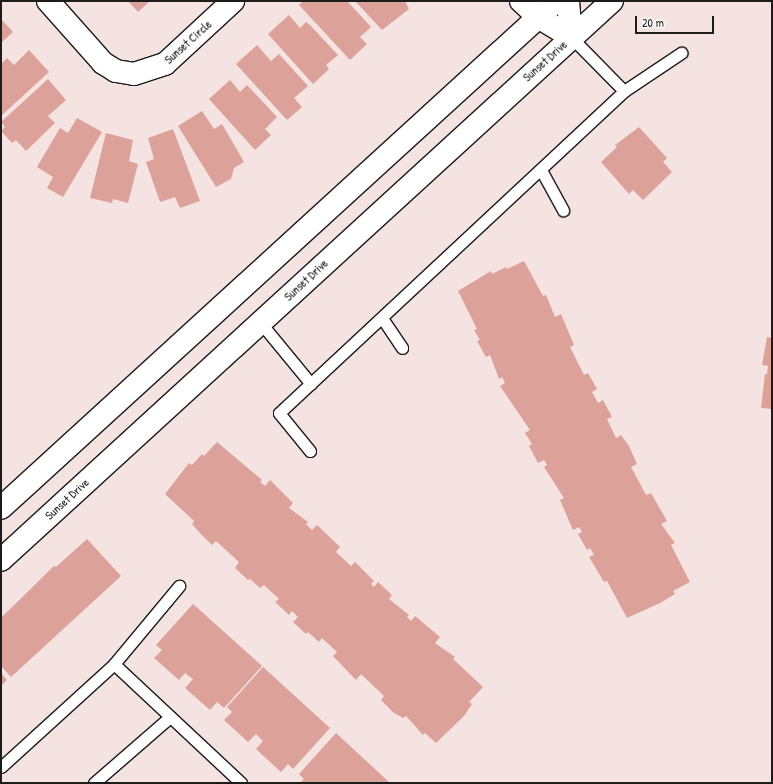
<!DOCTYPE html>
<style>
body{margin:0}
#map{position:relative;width:773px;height:784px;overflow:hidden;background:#f4e3e0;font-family:"Patrick Hand",sans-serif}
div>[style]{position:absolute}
.building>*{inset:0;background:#dca299}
.roads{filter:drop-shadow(1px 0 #1c1c1c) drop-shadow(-1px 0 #1c1c1c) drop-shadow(0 1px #1c1c1c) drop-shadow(0 -1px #1c1c1c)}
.lane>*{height:11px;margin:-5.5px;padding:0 5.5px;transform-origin:5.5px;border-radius:5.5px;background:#fff}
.street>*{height:22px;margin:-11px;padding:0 11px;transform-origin:11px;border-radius:11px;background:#fff}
.secondary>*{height:22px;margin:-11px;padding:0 11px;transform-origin:11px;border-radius:11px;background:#fff}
span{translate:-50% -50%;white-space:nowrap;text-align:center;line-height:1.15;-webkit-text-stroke:3.5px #fff;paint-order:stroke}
.street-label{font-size:12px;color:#1c1c1c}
.frame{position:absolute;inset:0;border:2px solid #1c1c1c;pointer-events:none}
.scale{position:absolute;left:635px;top:16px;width:79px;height:18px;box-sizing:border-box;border:2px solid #1c1c1c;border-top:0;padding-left:5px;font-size:12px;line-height:14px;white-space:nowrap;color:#1c1c1c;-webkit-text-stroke:3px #fff;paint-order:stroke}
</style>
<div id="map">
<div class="building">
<div style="clip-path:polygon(128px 1px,150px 1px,138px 12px)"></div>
<div style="clip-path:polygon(303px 1px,347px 1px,371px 27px,360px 37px,367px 44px,350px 60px,299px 5px)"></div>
<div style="clip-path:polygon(355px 1px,405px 1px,409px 9px,382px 30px)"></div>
<div style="clip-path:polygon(289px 15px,300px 28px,306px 22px,310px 25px,338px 55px,326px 65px,329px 69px,313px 84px,268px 34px)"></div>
<div style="clip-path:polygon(1px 19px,13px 32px,1px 43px)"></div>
<div style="clip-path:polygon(257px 45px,271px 61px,279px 54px,308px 86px,294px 98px,302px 107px,287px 120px,236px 64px)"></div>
<div style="clip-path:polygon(29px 50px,49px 72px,1px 116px,1px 64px,7px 58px,14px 65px)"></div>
<div style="clip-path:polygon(48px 79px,66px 100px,48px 116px,55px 123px,26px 151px,16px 140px,12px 143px,1px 131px,5px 127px,1px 122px)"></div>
<div style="clip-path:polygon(230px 80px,240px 92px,247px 85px,277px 117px,265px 129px,271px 135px,255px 150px,209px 99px)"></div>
<div style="clip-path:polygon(202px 111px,214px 129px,222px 124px,244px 162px,234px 168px,231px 179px,216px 187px,178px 126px)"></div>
<div style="clip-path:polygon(77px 118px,102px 132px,63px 197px,47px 188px,53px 177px,37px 167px,60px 128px,68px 133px)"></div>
<div style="clip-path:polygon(639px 127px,667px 158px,663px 162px,672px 172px,643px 200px,633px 190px,629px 194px,601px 162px,617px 147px,615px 145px)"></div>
<div style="clip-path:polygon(173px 129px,200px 201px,180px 208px,175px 197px,160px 202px,146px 162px,154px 159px,148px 138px)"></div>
<div style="clip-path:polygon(106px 133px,133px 140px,129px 161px,138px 164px,128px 203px,113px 199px,112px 203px,90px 198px)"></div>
<div style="clip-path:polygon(524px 261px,543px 296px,546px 295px,555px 317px,561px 314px,574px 345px,570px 347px,584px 375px,588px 373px,597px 389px,592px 392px,598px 403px,603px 400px,612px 417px,607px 419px,616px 438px,621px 435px,629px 446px,637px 464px,631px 467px,646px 495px,651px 493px,667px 521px,661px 524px,675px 543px,671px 545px,690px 582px,673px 591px,675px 594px,660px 603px,627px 618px,607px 581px,604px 582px,589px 557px,594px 555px,590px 548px,587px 550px,578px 534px,582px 532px,579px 527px,573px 530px,560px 500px,564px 498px,544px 467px,547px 465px,544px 460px,538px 463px,529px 446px,532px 444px,525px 433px,530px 430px,500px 386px,505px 383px,502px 377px,499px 379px,490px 355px,486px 357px,477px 341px,480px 340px,474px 330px,477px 329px,458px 291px,491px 271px,492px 274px,506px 267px,507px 269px)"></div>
<div style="clip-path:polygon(767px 337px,772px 338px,772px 409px,761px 408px,765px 374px,767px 374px,768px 366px,762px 365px)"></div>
<div style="clip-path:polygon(217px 442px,262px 480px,260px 482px,265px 486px,270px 480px,293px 503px,289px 508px,308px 522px,306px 524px,312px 530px,317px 525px,340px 547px,336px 552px,351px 566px,355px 562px,374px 581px,371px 584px,374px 587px,378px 582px,392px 595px,389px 599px,409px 615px,407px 617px,411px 621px,415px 616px,440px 637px,435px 643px,455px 657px,453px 659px,483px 687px,469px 702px,472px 704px,464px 716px,436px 743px,425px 733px,423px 735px,406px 716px,403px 718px,394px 713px,381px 700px,384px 696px,361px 674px,356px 680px,333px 656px,337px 652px,322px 638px,319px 642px,308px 632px,306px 634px,293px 622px,298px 617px,292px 611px,289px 615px,275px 602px,279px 599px,264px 585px,260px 588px,250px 579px,248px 580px,235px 568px,239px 562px,216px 541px,212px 545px,199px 532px,192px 524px,194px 521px,165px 494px,189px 463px,192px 465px,202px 454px,204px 456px)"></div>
<div style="clip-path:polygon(87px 539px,121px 576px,11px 677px,1px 666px,1px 614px,3px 616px,54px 566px,56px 567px)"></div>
<div style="clip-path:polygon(193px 604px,262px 666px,224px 708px,217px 702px,210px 710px,185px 688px,193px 679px,185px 673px,179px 680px,154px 658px,162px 650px,156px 645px)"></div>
<div style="clip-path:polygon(263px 667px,330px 728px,293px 769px,288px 764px,281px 772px,256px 749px,263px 741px,256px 734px,248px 742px,224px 720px,232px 712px,227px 707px)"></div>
<div style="clip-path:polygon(1px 673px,7px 680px,1px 686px)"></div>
<div style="clip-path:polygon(336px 733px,390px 783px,300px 783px,304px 779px,299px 774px)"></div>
</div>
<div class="roads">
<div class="lane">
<div style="left:624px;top:91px;width:69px;rotate:-33.7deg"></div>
<div style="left:541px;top:170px;width:46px;rotate:61.2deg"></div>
<div style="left:382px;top:318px;width:36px;rotate:56deg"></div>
<div style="left:260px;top:322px;width:80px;rotate:50.6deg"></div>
<div style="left:310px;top:451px;width:49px;rotate:-129.2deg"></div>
<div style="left:279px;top:413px;width:472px;rotate:-43deg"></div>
<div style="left:624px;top:91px;width:76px;rotate:-134.5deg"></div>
<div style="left:114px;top:664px;width:174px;rotate:43.1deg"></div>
<div style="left:1px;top:767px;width:153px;rotate:-42.3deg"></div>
<div style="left:114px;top:664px;width:102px;rotate:-50.2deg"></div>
<div style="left:94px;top:783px;width:101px;rotate:-41deg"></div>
</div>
<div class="street">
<div style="left:48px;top:1px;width:83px;rotate:48.4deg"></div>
<div style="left:103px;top:63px;width:15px;rotate:32deg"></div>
<div style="left:116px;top:71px;width:18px;rotate:9deg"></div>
<div style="left:134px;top:74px;width:33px;rotate:-18deg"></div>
<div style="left:165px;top:64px;width:93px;rotate:-42.8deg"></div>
<div style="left:521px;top:1px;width:23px;rotate:43deg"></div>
<div style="left:538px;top:17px;width:39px;rotate:31deg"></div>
<div style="left:568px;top:1px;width:36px;rotate:85deg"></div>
</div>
<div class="secondary">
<div style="left:1px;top:508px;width:752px;rotate:-42.41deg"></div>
<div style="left:1px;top:560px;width:828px;rotate:-42.46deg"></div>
</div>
</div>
<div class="street-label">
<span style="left:188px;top:42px;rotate:-42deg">Sunset Circle</span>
<span style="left:545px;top:61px;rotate:-42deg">Sunset Drive</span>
<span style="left:306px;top:280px;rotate:-43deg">Sunset Drive</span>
<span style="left:67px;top:499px;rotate:-43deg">Sunset Drive</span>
</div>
<div class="frame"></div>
<div class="scale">20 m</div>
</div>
